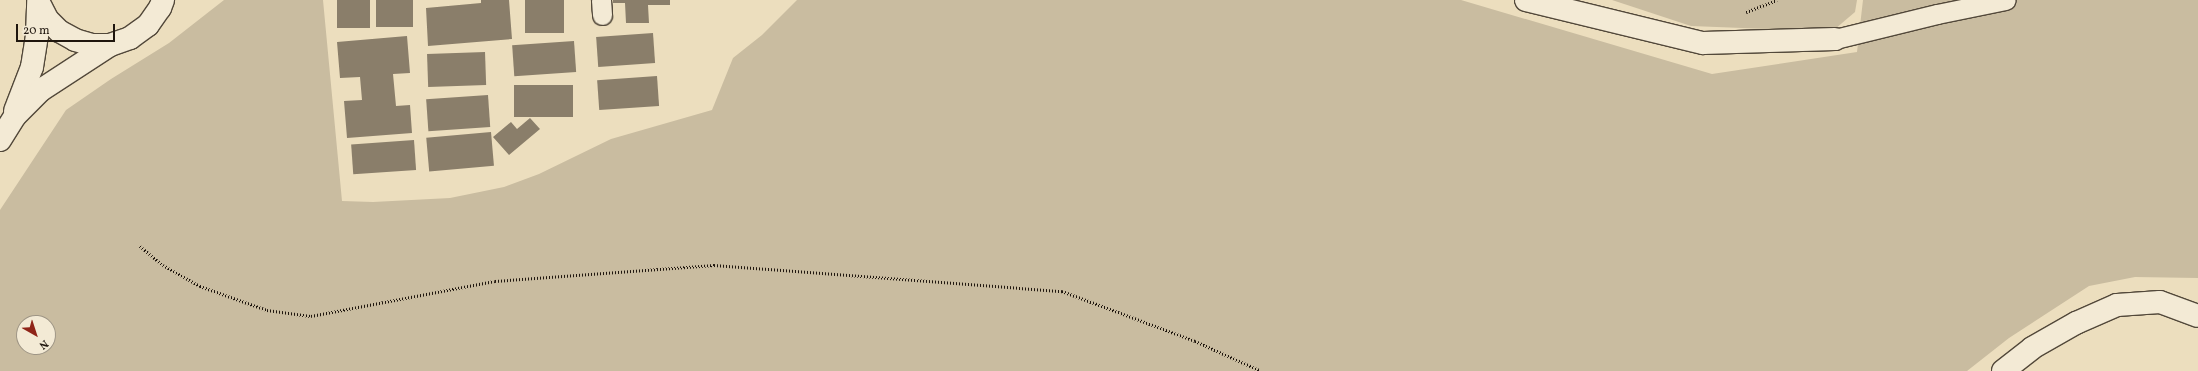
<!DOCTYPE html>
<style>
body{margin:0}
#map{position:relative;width:2198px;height:371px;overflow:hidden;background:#ecdebe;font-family:Vollkorn,serif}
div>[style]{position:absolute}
.green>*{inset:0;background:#c9bca0}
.building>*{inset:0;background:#8a7e6a;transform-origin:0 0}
.path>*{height:2.5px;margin-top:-1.25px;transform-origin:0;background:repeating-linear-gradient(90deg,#1f160e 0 1px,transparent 0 3px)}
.roads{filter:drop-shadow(1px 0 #52483a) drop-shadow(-1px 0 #52483a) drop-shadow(0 1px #52483a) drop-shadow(0 -1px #52483a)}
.lane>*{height:19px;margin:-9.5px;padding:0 9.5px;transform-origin:9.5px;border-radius:9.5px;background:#f3ead5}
.street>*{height:22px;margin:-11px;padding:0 11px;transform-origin:11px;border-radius:11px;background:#f3ead5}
.secondary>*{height:22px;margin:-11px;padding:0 11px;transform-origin:11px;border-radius:11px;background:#f3ead5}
span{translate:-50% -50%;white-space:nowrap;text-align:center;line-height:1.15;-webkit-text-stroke:3.5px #f3ead5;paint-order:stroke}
.north{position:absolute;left:16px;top:315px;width:40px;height:40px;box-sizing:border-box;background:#f3ead5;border:1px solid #9e9585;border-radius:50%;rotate:141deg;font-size:11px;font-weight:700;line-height:16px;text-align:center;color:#1f160e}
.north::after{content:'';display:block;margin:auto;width:14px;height:18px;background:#8f2418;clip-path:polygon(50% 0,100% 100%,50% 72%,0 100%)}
.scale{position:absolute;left:16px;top:24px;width:99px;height:18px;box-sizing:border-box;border:2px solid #1f160e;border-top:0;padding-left:5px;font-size:12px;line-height:14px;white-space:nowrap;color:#1f160e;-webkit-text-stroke:3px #f3ead5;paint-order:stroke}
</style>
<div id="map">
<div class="green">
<div style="clip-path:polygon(evenodd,224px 0,323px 0,342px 201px,373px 202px,450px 198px,504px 187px,539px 174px,611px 139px,712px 110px,733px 58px,762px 35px,797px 0,1461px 0,1712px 74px,1857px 52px,1863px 0,2198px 0,2198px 278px,2135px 277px,2089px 286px,2009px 338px,1967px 371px,0 371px,0 210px,66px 110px,111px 79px,169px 43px,224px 0,24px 323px,48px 323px,48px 347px,24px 347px,24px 323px)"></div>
<div style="clip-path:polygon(1612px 0,1857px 0,1855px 12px,1835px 29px,1768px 29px,1691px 26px)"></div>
</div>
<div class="building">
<div style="left:337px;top:0;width:33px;height:28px"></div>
<div style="left:376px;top:0;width:37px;height:27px"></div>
<div style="clip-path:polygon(481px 0,509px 0,512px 39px,428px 46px,426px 8px,481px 3px)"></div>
<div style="left:525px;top:0;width:39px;height:33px"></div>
<div style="clip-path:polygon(613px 0,670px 0,670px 5px,648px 5px,649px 23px,626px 23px,625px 3px,613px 3px)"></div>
<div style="left:653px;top:33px;width:30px;height:57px;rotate:86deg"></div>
<div style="clip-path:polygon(407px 36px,410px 73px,393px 74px,396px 106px,410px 105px,412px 133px,347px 138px,344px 101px,362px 100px,360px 77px,340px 78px,337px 42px)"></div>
<div style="left:574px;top:41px;width:31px;height:62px;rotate:86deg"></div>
<div style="left:485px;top:52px;width:33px;height:58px;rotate:88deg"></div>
<div style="left:657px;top:76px;width:30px;height:60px;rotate:86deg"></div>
<div style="left:514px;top:85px;width:59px;height:32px"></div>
<div style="left:488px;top:95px;width:32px;height:62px;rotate:86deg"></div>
<div style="clip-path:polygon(530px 118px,540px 129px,509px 155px,493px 137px,511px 122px,517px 129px)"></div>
<div style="left:491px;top:132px;width:34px;height:65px;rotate:85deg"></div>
<div style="left:414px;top:140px;width:30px;height:63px;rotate:86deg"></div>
</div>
<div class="path">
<div style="left:1746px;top:12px;width:33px;rotate:-21deg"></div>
<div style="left:140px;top:246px;width:30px;rotate:40deg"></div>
<div style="left:163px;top:265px;width:43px;rotate:29.6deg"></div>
<div style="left:200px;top:286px;width:71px;rotate:19.7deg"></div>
<div style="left:267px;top:310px;width:44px;rotate:7.8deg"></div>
<div style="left:311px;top:316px;width:187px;rotate:-10.8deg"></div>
<div style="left:495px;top:281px;width:220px;rotate:-4.2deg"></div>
<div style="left:714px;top:265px;width:349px;rotate:4.3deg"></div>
<div style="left:1062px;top:291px;width:142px;rotate:20.6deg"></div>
<div style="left:1195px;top:341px;width:72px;rotate:24.4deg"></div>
</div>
<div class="roads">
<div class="lane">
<div style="left:601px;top:0;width:15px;rotate:86deg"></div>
<div style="left:1835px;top:39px;width:105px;rotate:-13.8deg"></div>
<div style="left:1937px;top:14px;width:70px;rotate:-11.5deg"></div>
</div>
<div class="street">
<div style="left:1526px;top:0;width:182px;rotate:13.7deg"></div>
<div style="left:1703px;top:43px;width:132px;rotate:-1.7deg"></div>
<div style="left:2003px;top:371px;width:37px;rotate:-38deg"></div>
<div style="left:2032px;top:348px;width:51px;rotate:-29.6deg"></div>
<div style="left:2076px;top:323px;width:45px;rotate:-23.7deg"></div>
<div style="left:2117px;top:305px;width:43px;rotate:-4deg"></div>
<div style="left:2160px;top:302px;width:40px;rotate:20.2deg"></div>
</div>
<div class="secondary">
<div style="left:39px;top:3px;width:18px;rotate:63deg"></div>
<div style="left:47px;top:19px;width:17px;rotate:45deg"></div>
<div style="left:59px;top:31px;width:18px;rotate:29deg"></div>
<div style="left:75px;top:40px;width:18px;rotate:16deg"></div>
<div style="left:92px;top:45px;width:18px"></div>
<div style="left:15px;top:111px;width:47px;rotate:-68.9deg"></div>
<div style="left:32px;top:67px;width:31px;rotate:-81deg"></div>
<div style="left:37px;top:36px;width:36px;rotate:-88deg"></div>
<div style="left:0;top:140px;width:28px;rotate:-58deg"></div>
<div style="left:15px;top:116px;width:37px;rotate:-45deg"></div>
<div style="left:41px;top:90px;width:82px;rotate:-33.1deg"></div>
<div style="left:110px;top:45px;width:21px;rotate:-19deg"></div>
<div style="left:130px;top:38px;width:22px;rotate:-36deg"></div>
<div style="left:148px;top:25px;width:21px;rotate:-55deg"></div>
<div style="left:160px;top:8px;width:9px;rotate:-69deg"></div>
</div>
</div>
<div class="north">N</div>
<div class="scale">20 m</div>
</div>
